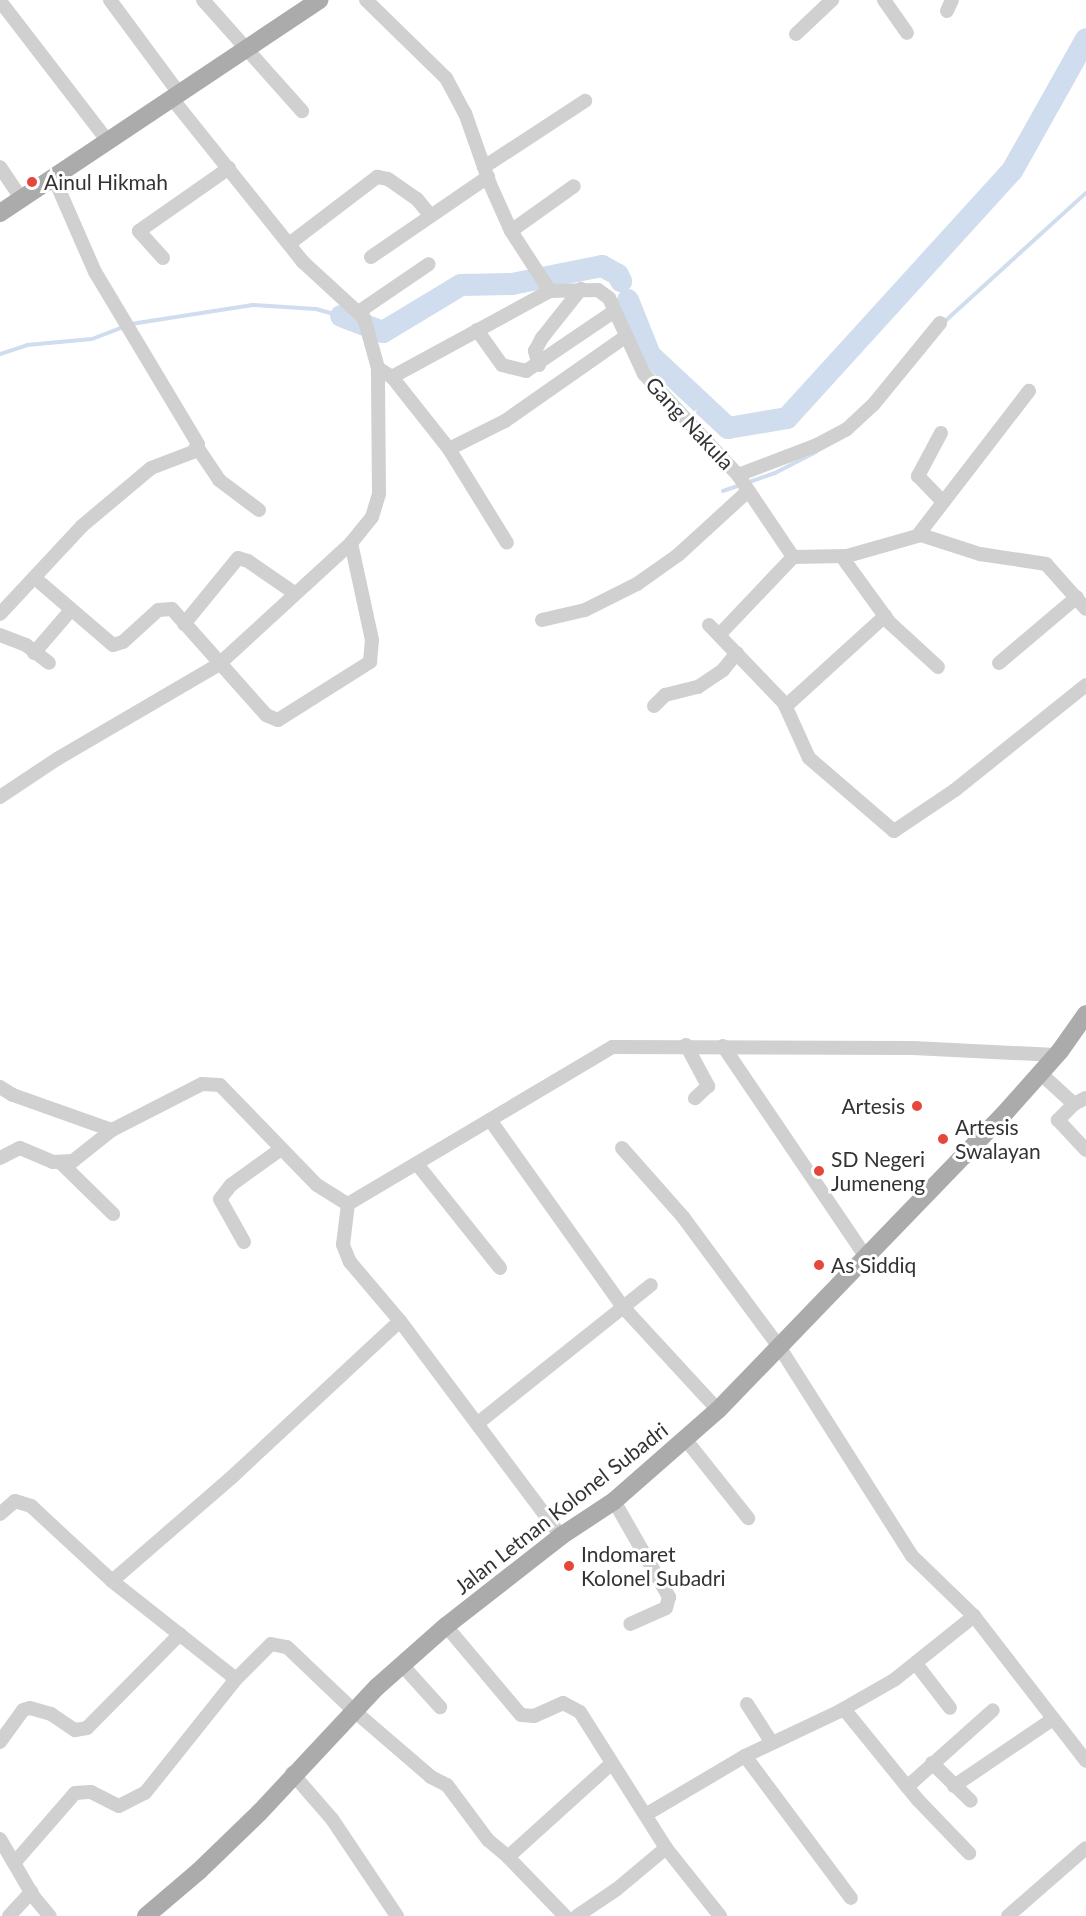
<!DOCTYPE html>
<style>
body{margin:0}
#map{position:relative;width:1086px;height:1916px;overflow:hidden;background:#fff;font-family:Lato,sans-serif}
div>[style]{position:absolute}
.stream>*{height:4px;margin:-2px;padding:0 2px;transform-origin:2px;border-radius:2px;background:#cfddee}
.river>*{height:22px;margin:-11px;padding:0 11px;transform-origin:11px;border-radius:11px;background:#cfddee}
.minor>*{height:14px;margin:-7px;padding:0 7px;transform-origin:7px;border-radius:7px;background:#d0d0d0}
.major>*{height:18px;margin:-9px;padding:0 9px;transform-origin:9px;border-radius:9px;background:#ababab}
.dots>*{width:16px;height:16px;translate:-50% -50%;box-sizing:border-box;border:3px solid #fff;border-radius:50%}
span{translate:-50% -50%;white-space:nowrap;text-align:center;line-height:1.15;-webkit-text-stroke:6px #fff;paint-order:stroke}
.poi-label{font-size:21px;color:#333}
.left{translate:0 -50%;text-align:left}
.right{translate:-100% -50%;text-align:right}
.street-label{font-size:21px;color:#333}
</style>
<div id="map">
<div class="stream">
<div style="left:943px;top:323px;width:193px;rotate:-42.3deg"></div>
<div style="left:131px;top:324px;width:123px;rotate:-8.9deg"></div>
<div style="left:253px;top:305px;width:63px;rotate:3.6deg"></div>
<div style="left:316px;top:309px;width:26px;rotate:16deg"></div>
<div style="left:0;top:354px;width:28px;rotate:-18deg"></div>
<div style="left:27px;top:345px;width:65px;rotate:-5.3deg"></div>
<div style="left:92px;top:339px;width:34px;rotate:-21deg"></div>
<div style="left:723px;top:491px;width:55px;rotate:-19.1deg"></div>
<div style="left:775px;top:473px;width:46px;rotate:-27.1deg"></div>
</div>
<div class="river">
<div style="left:628px;top:300px;width:59px;rotate:68.2deg"></div>
<div style="left:650px;top:355px;width:107px;rotate:43.1deg"></div>
<div style="left:728px;top:428px;width:60px;rotate:-9.6deg"></div>
<div style="left:787px;top:418px;width:334px;rotate:-47.7deg"></div>
<div style="left:1012px;top:171px;width:151px;rotate:-60.7deg"></div>
<div style="left:341px;top:316px;width:45px;rotate:20.9deg"></div>
<div style="left:383px;top:332px;width:91px;rotate:-31.1deg"></div>
<div style="left:461px;top:285px;width:51px;rotate:-1.1deg"></div>
<div style="left:512px;top:284px;width:92px;rotate:-11.3deg"></div>
<div style="left:602px;top:266px;width:18px;rotate:29deg"></div>
<div style="left:618px;top:275px;width:7px;rotate:63deg"></div>
</div>
<div class="minor">
<div style="left:110px;top:0;width:114px;rotate:53.5deg"></div>
<div style="left:203px;top:0;width:149px;rotate:48.3deg"></div>
<div style="left:366px;top:0;width:112px;rotate:44.3deg"></div>
<div style="left:446px;top:78px;width:40px;rotate:62deg"></div>
<div style="left:465px;top:113px;width:75px;rotate:70.6deg"></div>
<div style="left:490px;top:184px;width:51px;rotate:65.9deg"></div>
<div style="left:511px;top:231px;width:72px;rotate:57deg"></div>
<div style="left:550px;top:291px;width:48px;rotate:-1.2deg"></div>
<div style="left:598px;top:290px;width:14px;rotate:36deg"></div>
<div style="left:609px;top:298px;width:84px;rotate:65.3deg"></div>
<div style="left:644px;top:374px;width:138px;rotate:47.1deg"></div>
<div style="left:738px;top:475px;width:99px;rotate:56.1deg"></div>
<div style="left:793px;top:557px;width:54px;rotate:-1.1deg"></div>
<div style="left:847px;top:556px;width:77px;rotate:-15.8deg"></div>
<div style="left:921px;top:535px;width:62px;rotate:17.9deg"></div>
<div style="left:980px;top:554px;width:67px;rotate:8.6deg"></div>
<div style="left:1046px;top:564px;width:60px;rotate:48.4deg"></div>
<div style="left:884px;top:0;width:40px;rotate:55.1deg"></div>
<div style="left:0;top:1px;width:175px;rotate:52.4deg"></div>
<div style="left:947px;top:11px;width:12px;rotate:-66deg"></div>
<div style="left:796px;top:34px;width:50px;rotate:-43.4deg"></div>
<div style="left:0;top:167px;width:37px;rotate:56deg"></div>
<div style="left:484px;top:167px;width:121px;rotate:-33.2deg"></div>
<div style="left:511px;top:231px;width:77px;rotate:-35.5deg"></div>
<div style="left:289px;top:244px;width:111px;rotate:-37.3deg"></div>
<div style="left:377px;top:177px;width:11px;rotate:10deg"></div>
<div style="left:388px;top:179px;width:35px;rotate:35deg"></div>
<div style="left:417px;top:199px;width:22px;rotate:51deg"></div>
<div style="left:371px;top:257px;width:142px;rotate:-34.4deg"></div>
<div style="left:163px;top:258px;width:36px;rotate:-132deg"></div>
<div style="left:139px;top:231px;width:110px;rotate:-35deg"></div>
<div style="left:360px;top:311px;width:83px;rotate:-34.3deg"></div>
<div style="left:477px;top:330px;width:43px;rotate:54.5deg"></div>
<div style="left:502px;top:365px;width:25px;rotate:14deg"></div>
<div style="left:526px;top:371px;width:105px;rotate:-34.1deg"></div>
<div style="left:539px;top:365px;width:15px;rotate:-106deg"></div>
<div style="left:535px;top:351px;width:15px;rotate:-62deg"></div>
<div style="left:542px;top:338px;width:63px;rotate:-51.5deg"></div>
<div style="left:378px;top:368px;width:17px;rotate:33deg"></div>
<div style="left:392px;top:377px;width:92px;rotate:51.6deg"></div>
<div style="left:449px;top:449px;width:110px;rotate:58.3deg"></div>
<div style="left:392px;top:377px;width:180px;rotate:-28.6deg"></div>
<div style="left:941px;top:433px;width:49px;rotate:118.1deg"></div>
<div style="left:918px;top:476px;width:36px;rotate:46deg"></div>
<div style="left:197px;top:447px;width:40px;rotate:56deg"></div>
<div style="left:219px;top:480px;width:50px;rotate:36.9deg"></div>
<div style="left:449px;top:449px;width:63px;rotate:-26.6deg"></div>
<div style="left:505px;top:421px;width:146px;rotate:-35deg"></div>
<div style="left:738px;top:475px;width:85px;rotate:-20.8deg"></div>
<div style="left:817px;top:445px;width:34px;rotate:-28deg"></div>
<div style="left:847px;top:429px;width:35px;rotate:-43deg"></div>
<div style="left:873px;top:405px;width:106px;rotate:-50.7deg"></div>
<div style="left:918px;top:535px;width:182px;rotate:-52.4deg"></div>
<div style="left:842px;top:557px;width:82px;rotate:54deg"></div>
<div style="left:890px;top:623px;width:65px;rotate:42.5deg"></div>
<div style="left:36px;top:579px;width:101px;rotate:40.6deg"></div>
<div style="left:113px;top:645px;width:10px;rotate:-17deg"></div>
<div style="left:123px;top:642px;width:47px;rotate:-42.4deg"></div>
<div style="left:158px;top:610px;width:14px;rotate:-4deg"></div>
<div style="left:172px;top:609px;width:142px;rotate:48.4deg"></div>
<div style="left:266px;top:715px;width:13px;rotate:23deg"></div>
<div style="left:278px;top:720px;width:109px;rotate:-32.2deg"></div>
<div style="left:370px;top:662px;width:22px;rotate:-85deg"></div>
<div style="left:372px;top:640px;width:99px;rotate:-102.2deg"></div>
<div style="left:0;top:614px;width:120px;rotate:-47deg"></div>
<div style="left:82px;top:526px;width:90px;rotate:-40deg"></div>
<div style="left:151px;top:468px;width:45px;rotate:-20.9deg"></div>
<div style="left:193px;top:452px;width:9px;rotate:-58deg"></div>
<div style="left:198px;top:444px;width:200px;rotate:-120.9deg"></div>
<div style="left:95px;top:272px;width:105px;rotate:-113.6deg"></div>
<div style="left:542px;top:620px;width:44px;rotate:-13.1deg"></div>
<div style="left:585px;top:610px;width:58px;rotate:-26.6deg"></div>
<div style="left:637px;top:584px;width:50px;rotate:-35.3deg"></div>
<div style="left:678px;top:555px;width:93px;rotate:-42.4deg"></div>
<div style="left:184px;top:624px;width:85px;rotate:-50.7deg"></div>
<div style="left:238px;top:558px;width:10px;rotate:17deg"></div>
<div style="left:248px;top:561px;width:55px;rotate:34.6deg"></div>
<div style="left:709px;top:625px;width:108px;rotate:46.1deg"></div>
<div style="left:784px;top:703px;width:60px;rotate:65.6deg"></div>
<div style="left:809px;top:758px;width:112px;rotate:40.7deg"></div>
<div style="left:894px;top:831px;width:73px;rotate:-33.9deg"></div>
<div style="left:955px;top:790px;width:168px;rotate:-38.7deg"></div>
<div style="left:720px;top:634px;width:106px;rotate:-46.5deg"></div>
<div style="left:0;top:635px;width:28px;rotate:21deg"></div>
<div style="left:26px;top:645px;width:29px;rotate:38deg"></div>
<div style="left:34px;top:653px;width:57px;rotate:-49.3deg"></div>
<div style="left:999px;top:663px;width:102px;rotate:-40.2deg"></div>
<div style="left:654px;top:706px;width:16px;rotate:-45deg"></div>
<div style="left:665px;top:695px;width:34px;rotate:-14deg"></div>
<div style="left:698px;top:687px;width:30px;rotate:-34deg"></div>
<div style="left:723px;top:670px;width:22px;rotate:-51deg"></div>
<div style="left:786px;top:706px;width:134px;rotate:-42.3deg"></div>
<div style="left:0;top:797px;width:69px;rotate:-33.7deg"></div>
<div style="left:57px;top:759px;width:186px;rotate:-30.3deg"></div>
<div style="left:218px;top:665px;width:180px;rotate:-42.5deg"></div>
<div style="left:351px;top:543px;width:33px;rotate:-51deg"></div>
<div style="left:372px;top:517px;width:24px;rotate:-73deg"></div>
<div style="left:379px;top:494px;width:126px;rotate:-90.5deg"></div>
<div style="left:378px;top:368px;width:52px;rotate:-105.6deg"></div>
<div style="left:364px;top:318px;width:83px;rotate:-137.4deg"></div>
<div style="left:303px;top:262px;width:211px;rotate:-128.7deg"></div>
<div style="left:686px;top:1045px;width:47px;rotate:61.8deg"></div>
<div style="left:708px;top:1086px;width:18px;rotate:137deg"></div>
<div style="left:723px;top:1046px;width:255px;rotate:55.9deg"></div>
<div style="left:1040px;top:1073px;width:46px;rotate:42.4deg"></div>
<div style="left:1074px;top:1104px;width:13px;rotate:-27deg"></div>
<div style="left:0;top:1087px;width:15px;rotate:32deg"></div>
<div style="left:13px;top:1095px;width:105px;rotate:19.5deg"></div>
<div style="left:112px;top:1130px;width:101px;rotate:-27.1deg"></div>
<div style="left:202px;top:1084px;width:18px;rotate:3deg"></div>
<div style="left:220px;top:1085px;width:139px;rotate:45.9deg"></div>
<div style="left:317px;top:1185px;width:36px;rotate:32deg"></div>
<div style="left:1074px;top:1104px;width:23px;rotate:135deg"></div>
<div style="left:1058px;top:1120px;width:41px;rotate:47deg"></div>
<div style="left:490px;top:1120px;width:229px;rotate:54.6deg"></div>
<div style="left:623px;top:1307px;width:140px;rotate:47.3deg"></div>
<div style="left:622px;top:1148px;width:92px;rotate:48.5deg"></div>
<div style="left:683px;top:1217px;width:163px;rotate:53.5deg"></div>
<div style="left:780px;top:1348px;width:246px;rotate:57.6deg"></div>
<div style="left:912px;top:1556px;width:86px;rotate:44.1deg"></div>
<div style="left:974px;top:1616px;width:102px;rotate:141.3deg"></div>
<div style="left:894px;top:1680px;width:64px;rotate:150.3deg"></div>
<div style="left:838px;top:1712px;width:103px;rotate:154.7deg"></div>
<div style="left:745px;top:1756px;width:114px;rotate:149.4deg"></div>
<div style="left:0;top:1158px;width:22px;rotate:-27deg"></div>
<div style="left:20px;top:1148px;width:36px;rotate:23deg"></div>
<div style="left:53px;top:1162px;width:20px;rotate:-3deg"></div>
<div style="left:73px;top:1161px;width:50px;rotate:-38.5deg"></div>
<div style="left:61px;top:1163px;width:73px;rotate:44.4deg"></div>
<div style="left:417px;top:1164px;width:133px;rotate:51.4deg"></div>
<div style="left:348px;top:1204px;width:307px;rotate:-30.7deg"></div>
<div style="left:612px;top:1047px;width:301px;rotate:0.2deg"></div>
<div style="left:913px;top:1048px;width:143px;rotate:2.8deg"></div>
<div style="left:348px;top:1204px;width:41px;rotate:97deg"></div>
<div style="left:343px;top:1245px;width:18px;rotate:68deg"></div>
<div style="left:350px;top:1262px;width:77px;rotate:49.7deg"></div>
<div style="left:400px;top:1321px;width:269px;rotate:53.2deg"></div>
<div style="left:244px;top:1242px;width:49px;rotate:-119.2deg"></div>
<div style="left:220px;top:1199px;width:18px;rotate:-52deg"></div>
<div style="left:231px;top:1185px;width:62px;rotate:-35.8deg"></div>
<div style="left:478px;top:1423px;width:221px;rotate:-38.6deg"></div>
<div style="left:686px;top:1440px;width:100px;rotate:51.5deg"></div>
<div style="left:614px;top:1501px;width:111px;rotate:60.2deg"></div>
<div style="left:669px;top:1597px;width:11px;rotate:105deg"></div>
<div style="left:666px;top:1608px;width:39px;rotate:156deg"></div>
<div style="left:0;top:1514px;width:20px;rotate:-41deg"></div>
<div style="left:15px;top:1501px;width:17px;rotate:17deg"></div>
<div style="left:31px;top:1506px;width:110px;rotate:42.8deg"></div>
<div style="left:112px;top:1581px;width:158px;rotate:38.3deg"></div>
<div style="left:236px;top:1679px;width:49px;rotate:-45deg"></div>
<div style="left:271px;top:1644px;width:16px;rotate:11deg"></div>
<div style="left:287px;top:1647px;width:90px;rotate:43.6deg"></div>
<div style="left:352px;top:1709px;width:104px;rotate:40.7deg"></div>
<div style="left:431px;top:1777px;width:18px;rotate:27deg"></div>
<div style="left:447px;top:1785px;width:69px;rotate:53.3deg"></div>
<div style="left:488px;top:1840px;width:26px;rotate:40deg"></div>
<div style="left:508px;top:1857px;width:140px;rotate:-42.1deg"></div>
<div style="left:112px;top:1581px;width:159px;rotate:-40.9deg"></div>
<div style="left:232px;top:1477px;width:229px;rotate:-42.9deg"></div>
<div style="left:974px;top:1616px;width:183px;rotate:52.3deg"></div>
<div style="left:446px;top:1626px;width:116px;rotate:49.9deg"></div>
<div style="left:521px;top:1715px;width:13px;rotate:4deg"></div>
<div style="left:534px;top:1716px;width:32px;rotate:-24deg"></div>
<div style="left:563px;top:1703px;width:19px;rotate:28deg"></div>
<div style="left:580px;top:1712px;width:161px;rotate:57.7deg"></div>
<div style="left:666px;top:1848px;width:87px;rotate:51.5deg"></div>
<div style="left:402px;top:1665px;width:57px;rotate:47.9deg"></div>
<div style="left:917px;top:1665px;width:54px;rotate:52.5deg"></div>
<div style="left:747px;top:1704px;width:46px;rotate:57.3deg"></div>
<div style="left:844px;top:1709px;width:117px;rotate:50.9deg"></div>
<div style="left:918px;top:1800px;width:74px;rotate:46.1deg"></div>
<div style="left:0;top:1742px;width:39px;rotate:-54deg"></div>
<div style="left:23px;top:1710px;width:7px;rotate:-16deg"></div>
<div style="left:30px;top:1708px;width:22px;rotate:16deg"></div>
<div style="left:51px;top:1714px;width:29px;rotate:34deg"></div>
<div style="left:75px;top:1730px;width:12px;rotate:-9deg"></div>
<div style="left:87px;top:1728px;width:132px;rotate:-45.3deg"></div>
<div style="left:745px;top:1756px;width:177px;rotate:53.3deg"></div>
<div style="left:932px;top:1763px;width:54px;rotate:44.3deg"></div>
<div style="left:292px;top:1773px;width:61px;rotate:49deg"></div>
<div style="left:332px;top:1819px;width:117px;rotate:56.2deg"></div>
<div style="left:954px;top:1786px;width:120px;rotate:-34.1deg"></div>
<div style="left:907px;top:1787px;width:115px;rotate:-41.8deg"></div>
<div style="left:0;top:1839px;width:66px;rotate:59.9deg"></div>
<div style="left:33px;top:1896px;width:26px;rotate:50deg"></div>
<div style="left:508px;top:1857px;width:82px;rotate:46deg"></div>
<div style="left:15px;top:1862px;width:91px;rotate:-49deg"></div>
<div style="left:75px;top:1793px;width:16px;rotate:-4deg"></div>
<div style="left:91px;top:1792px;width:31px;rotate:27deg"></div>
<div style="left:119px;top:1806px;width:29px;rotate:-27deg"></div>
<div style="left:145px;top:1793px;width:146px;rotate:-51.4deg"></div>
<div style="left:9px;top:1916px;width:33px;rotate:-47deg"></div>
<div style="left:577px;top:1916px;width:48px;rotate:-34deg"></div>
<div style="left:617px;top:1889px;width:64px;rotate:-39.9deg"></div>
<div style="left:1008px;top:1916px;width:103px;rotate:-41.1deg"></div>
</div>
<div class="major">
<div style="left:0;top:213px;width:384px;rotate:-33.7deg"></div>
<div style="left:146px;top:1916px;width:70px;rotate:-40.3deg"></div>
<div style="left:199px;top:1871px;width:83px;rotate:-44deg"></div>
<div style="left:259px;top:1813px;width:173px;rotate:-46.9deg"></div>
<div style="left:377px;top:1687px;width:92px;rotate:-41.5deg"></div>
<div style="left:446px;top:1626px;width:146px;rotate:-38deg"></div>
<div style="left:561px;top:1536px;width:64px;rotate:-33.4deg"></div>
<div style="left:614px;top:1501px;width:138px;rotate:-41.2deg"></div>
<div style="left:718px;top:1410px;width:412px;rotate:-46deg"></div>
<div style="left:1004px;top:1114px;width:84px;rotate:-48.4deg"></div>
<div style="left:1060px;top:1051px;width:45px;rotate:-54.9deg"></div>
</div>
<div class="dots">
<div style="left:32px;top:182px;background:#e5473a"></div>
<div style="left:917px;top:1106px;background:#e5473a"></div>
<div style="left:943px;top:1139px;background:#e5473a"></div>
<div style="left:819px;top:1171px;background:#e5473a"></div>
<div style="left:819px;top:1265px;background:#e5473a"></div>
<div style="left:569px;top:1566px;background:#e5473a"></div>
</div>
<div class="poi-label">
<span class="left" style="left:44px;top:182px">Ainul Hikmah</span>
<span class="right" style="left:905px;top:1106px">Artesis</span>
<span class="left" style="left:955px;top:1139px">Artesis<br>Swalayan</span>
<span class="left" style="left:831px;top:1171px">SD Negeri<br>Jumeneng</span>
<span class="left" style="left:831px;top:1265px">As Siddiq</span>
<span class="left" style="left:581px;top:1566px">Indomaret<br>Kolonel Subadri</span>
</div>
<div class="street-label">
<span style="left:690px;top:423px;rotate:47deg">Gang Nakula</span>
<span style="left:561px;top:1508px;rotate:-38deg">Jalan Letnan Kolonel Subadri</span>
</div>
</div>
